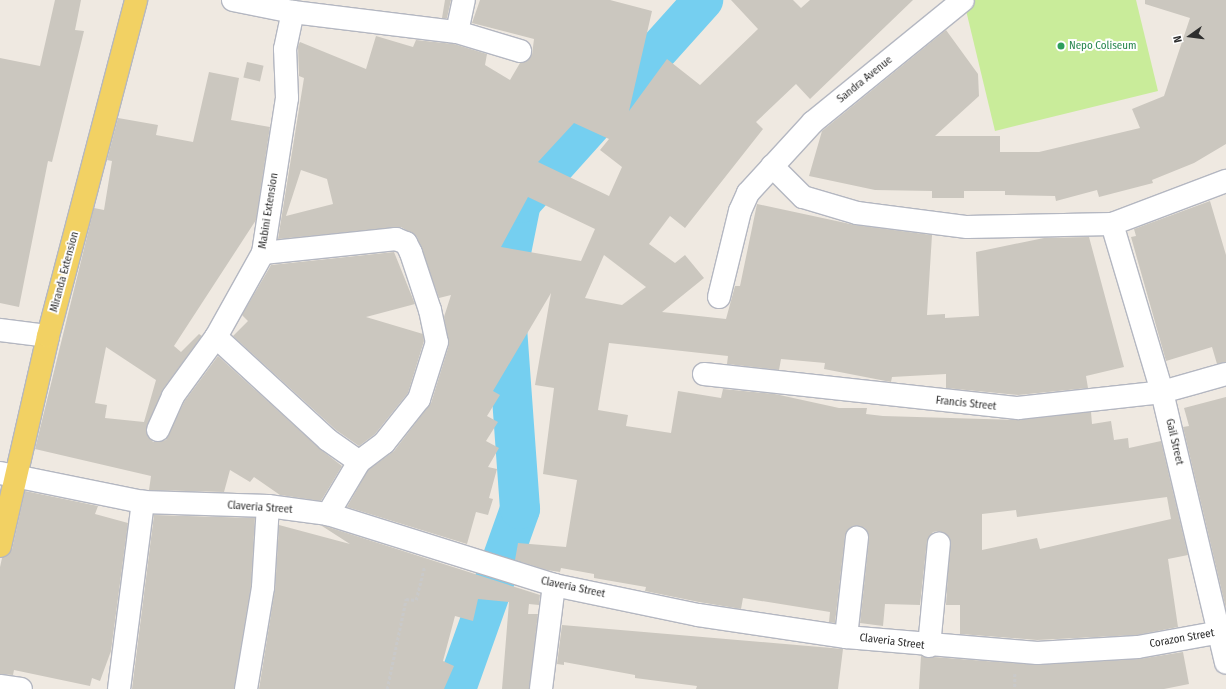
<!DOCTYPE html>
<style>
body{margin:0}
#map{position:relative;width:1226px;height:689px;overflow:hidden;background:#efe9e1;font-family:"Fira Sans Condensed",sans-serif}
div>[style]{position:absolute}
.pitch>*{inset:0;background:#c9ec9a}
.river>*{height:40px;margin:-20px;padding:0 20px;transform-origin:20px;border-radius:20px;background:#75cff0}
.building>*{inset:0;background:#cbc7bf;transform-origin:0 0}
.path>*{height:2.5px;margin-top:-1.25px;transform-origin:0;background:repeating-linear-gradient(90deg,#c9c9c9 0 3px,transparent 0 5px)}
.roads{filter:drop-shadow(1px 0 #b4b7c1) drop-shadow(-1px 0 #b4b7c1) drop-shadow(0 1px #b4b7c1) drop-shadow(0 -1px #b4b7c1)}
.minor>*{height:22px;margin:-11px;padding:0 11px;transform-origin:11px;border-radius:11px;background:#fff}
.major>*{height:22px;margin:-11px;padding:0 11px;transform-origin:11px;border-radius:11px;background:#f2d163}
.dots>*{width:11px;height:11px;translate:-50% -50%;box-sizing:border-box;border:2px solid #fff;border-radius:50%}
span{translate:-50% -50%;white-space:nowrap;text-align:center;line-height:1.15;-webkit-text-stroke:4px #fff;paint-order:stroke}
.leisure-label{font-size:11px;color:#27864d}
.left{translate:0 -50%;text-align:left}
.street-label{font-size:11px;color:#2e2e2e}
.north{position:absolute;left:1170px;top:16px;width:40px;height:40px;-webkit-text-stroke:3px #fff;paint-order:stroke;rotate:256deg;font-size:11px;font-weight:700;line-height:16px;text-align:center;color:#2e2e2e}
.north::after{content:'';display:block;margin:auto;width:14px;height:18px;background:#2e2e2e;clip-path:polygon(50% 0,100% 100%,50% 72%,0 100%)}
</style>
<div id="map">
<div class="pitch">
<div style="clip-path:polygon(971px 0,1136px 0,1158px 91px,995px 131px,964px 2px)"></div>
</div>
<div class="river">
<div style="left:456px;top:689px;width:191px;rotate:-70.4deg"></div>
<div style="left:520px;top:509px;width:223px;rotate:-94.1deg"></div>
<div style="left:504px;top:287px;width:86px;rotate:-78.6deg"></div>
<div style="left:521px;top:203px;width:273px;rotate:-48.1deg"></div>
</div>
<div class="building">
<div style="clip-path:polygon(55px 0,81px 0,75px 30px,84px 31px,52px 162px,48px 161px,19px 307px,0 303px,0 58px,40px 66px)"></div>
<div style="clip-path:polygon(445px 0,451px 0,447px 18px,442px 18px)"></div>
<div style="clip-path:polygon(evenodd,480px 0,610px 0,652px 11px,629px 111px,667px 59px,700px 85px,758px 29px,731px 0,793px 0,801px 8px,810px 0,913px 0,810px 99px,796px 84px,756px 122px,763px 129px,685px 228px,670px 216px,649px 244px,675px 263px,685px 255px,704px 278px,662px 312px,726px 319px,735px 286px,740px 286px,757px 204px,855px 225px,932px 235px,927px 315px,945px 314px,945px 318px,979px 316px,976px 252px,1044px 238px,1089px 237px,1124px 367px,1086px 376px,1088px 388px,1018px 395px,946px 388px,946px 374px,892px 377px,891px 382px,824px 369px,825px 363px,781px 359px,779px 370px,727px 364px,728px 356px,609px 343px,598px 410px,628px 415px,626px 426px,671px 433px,678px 391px,721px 398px,723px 389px,775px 394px,839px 408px,867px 408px,866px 414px,883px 416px,1019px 420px,1091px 412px,1092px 424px,1111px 421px,1114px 440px,1128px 438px,1129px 448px,1161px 441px,1188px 555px,1168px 559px,1178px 627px,1137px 635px,1037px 640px,960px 634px,960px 605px,946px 605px,950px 538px,940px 531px,933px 532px,927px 541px,920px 605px,885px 604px,883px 626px,860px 623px,869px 539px,865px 528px,859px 526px,852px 527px,845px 536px,835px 623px,829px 622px,830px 612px,743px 598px,741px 609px,699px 602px,645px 591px,646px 587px,594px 578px,594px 574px,561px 568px,560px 572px,547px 570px,515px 560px,518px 543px,566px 547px,577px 480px,543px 474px,554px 388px,535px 385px,551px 293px,493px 391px,500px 395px,487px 416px,498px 422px,486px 441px,499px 448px,488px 467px,497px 469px,489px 498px,493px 499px,488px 515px,476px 512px,467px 544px,347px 507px,368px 470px,394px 451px,431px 403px,449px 345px,444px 317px,451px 295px,439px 298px,417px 237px,401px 227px,278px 239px,304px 78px,299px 76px,298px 46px,300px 42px,366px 69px,376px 36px,413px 47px,416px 40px,454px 44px,487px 54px,485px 65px,510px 80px,520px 63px,532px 55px,534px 39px,472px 23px,480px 0,574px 123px,609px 139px,600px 150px,622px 167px,609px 196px,538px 162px,574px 123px,480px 0,301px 170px,327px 179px,333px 204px,286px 216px,301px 170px,480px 0,528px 197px,595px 229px,581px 261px,501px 247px,528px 197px,480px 0,604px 255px,646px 287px,622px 305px,585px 298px,604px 255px,480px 0,1167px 497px,1171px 519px,1040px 549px,1037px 538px,982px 550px,982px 514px,1016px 510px,1017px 517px,1167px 497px)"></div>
<div style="clip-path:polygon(1145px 0,1226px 0,1226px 144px,1194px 163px,1152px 180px,1153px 183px,1099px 197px,1097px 190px,1056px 201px,1055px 196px,1005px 195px,1005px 191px,964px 191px,964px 198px,932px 198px,932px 191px,875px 190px,809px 176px,822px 131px,946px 30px,978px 74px,979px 96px,935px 136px,1000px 136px,1000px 152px,1039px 152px,1140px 128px,1132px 109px,1164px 96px,1190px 18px,1145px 4px)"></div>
<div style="left:247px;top:62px;width:17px;height:16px;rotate:13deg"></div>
<div style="clip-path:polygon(evenodd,209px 72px,239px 78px,231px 120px,270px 127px,256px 220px,174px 346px,181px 352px,199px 334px,202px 336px,163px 389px,146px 432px,153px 442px,166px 440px,184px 402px,218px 356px,320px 449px,342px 466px,321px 501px,280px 495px,254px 477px,250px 482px,230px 470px,224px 492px,149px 490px,151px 476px,35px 449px,94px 208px,104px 210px,112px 161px,107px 160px,118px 118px,158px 125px,156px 135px,193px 142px,209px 72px,106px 347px,156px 380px,144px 422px,105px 418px,107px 405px,95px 403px,106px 347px)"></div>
<div style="clip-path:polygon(1210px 201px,1226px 255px,1226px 362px,1217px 364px,1212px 347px,1166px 361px,1131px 237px,1136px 236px,1134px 229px)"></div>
<div style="clip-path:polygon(394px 252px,415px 304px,366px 317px,423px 334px,424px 341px,408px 393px,375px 434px,359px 446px,336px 430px,233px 336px,248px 321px,242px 315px,271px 265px)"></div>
<div style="clip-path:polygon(1226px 397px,1226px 609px,1183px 427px,1189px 426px,1184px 408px)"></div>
<div style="clip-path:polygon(25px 491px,98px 506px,95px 514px,128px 523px,111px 651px,100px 681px,92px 678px,90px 686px,14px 670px,13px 675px,0 674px,0 567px,2px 558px,12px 549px)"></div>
<div style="clip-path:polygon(154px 515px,255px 518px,251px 586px,234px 689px,132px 689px)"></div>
<div style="clip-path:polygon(279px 525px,350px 544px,322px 526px,325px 526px,540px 595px,539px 605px,529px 604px,528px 614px,538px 614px,529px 689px,502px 689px,509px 602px,478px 599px,473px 621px,455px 616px,443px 661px,454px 666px,444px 689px,259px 689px,275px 589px)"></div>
<div style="clip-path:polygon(562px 625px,843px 649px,838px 689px,696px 689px,697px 686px,635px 678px,635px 675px,564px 662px,564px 665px,557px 664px)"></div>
<div style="clip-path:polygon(1183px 652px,1189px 684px,1164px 689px,919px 689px,921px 656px,1038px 665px,1139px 659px)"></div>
</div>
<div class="path">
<div style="left:1015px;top:674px;width:15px;rotate:90deg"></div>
<div style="left:387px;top:689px;width:92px;rotate:-78.1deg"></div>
<div style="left:406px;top:599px;width:10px;rotate:6deg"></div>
<div style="left:416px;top:600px;width:34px;rotate:-76deg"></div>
</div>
<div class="roads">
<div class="minor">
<div style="left:233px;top:0;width:61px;rotate:11.3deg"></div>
<div style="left:293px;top:12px;width:165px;rotate:7deg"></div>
<div style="left:457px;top:32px;width:66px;rotate:16.8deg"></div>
<div style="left:457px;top:32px;width:33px;rotate:-78deg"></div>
<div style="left:772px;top:166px;width:44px;rotate:45deg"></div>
<div style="left:803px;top:197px;width:56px;rotate:16.5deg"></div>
<div style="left:857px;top:213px;width:111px;rotate:7.3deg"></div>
<div style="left:967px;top:227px;width:145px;rotate:-1.2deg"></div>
<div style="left:1112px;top:224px;width:122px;rotate:-20.7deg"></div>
<div style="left:1112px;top:224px;width:175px;rotate:73.4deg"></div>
<div style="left:1162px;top:392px;width:278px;rotate:76.7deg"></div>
<div style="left:263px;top:253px;width:134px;rotate:-6deg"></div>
<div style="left:396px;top:239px;width:11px;rotate:22deg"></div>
<div style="left:406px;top:243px;width:11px;rotate:63deg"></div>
<div style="left:411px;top:253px;width:60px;rotate:71.6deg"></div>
<div style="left:430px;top:310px;width:33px;rotate:78deg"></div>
<div style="left:437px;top:342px;width:60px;rotate:107.5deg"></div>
<div style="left:419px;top:399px;width:56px;rotate:128.5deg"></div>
<div style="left:384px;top:443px;width:31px;rotate:143deg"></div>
<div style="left:359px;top:462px;width:61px;rotate:120.8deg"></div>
<div style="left:719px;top:297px;width:89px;rotate:-76.3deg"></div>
<div style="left:740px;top:211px;width:20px;rotate:-66deg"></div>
<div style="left:748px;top:193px;width:96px;rotate:-47.5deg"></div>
<div style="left:813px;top:122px;width:193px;rotate:-39.1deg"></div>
<div style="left:0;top:330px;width:48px;rotate:7.1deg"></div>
<div style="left:216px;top:337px;width:152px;rotate:42.6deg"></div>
<div style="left:328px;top:440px;width:38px;rotate:35deg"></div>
<div style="left:704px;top:374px;width:316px;rotate:6.2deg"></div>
<div style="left:1018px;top:408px;width:145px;rotate:-6.3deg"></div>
<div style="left:1162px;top:392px;width:66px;rotate:-15.7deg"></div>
<div style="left:158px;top:430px;width:37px;rotate:-66deg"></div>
<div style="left:173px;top:396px;width:73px;rotate:-53.9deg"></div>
<div style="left:216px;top:337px;width:96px;rotate:-60.8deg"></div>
<div style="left:263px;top:253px;width:157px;rotate:-81.2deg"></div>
<div style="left:287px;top:98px;width:49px;rotate:-92.3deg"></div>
<div style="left:285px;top:49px;width:38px;rotate:-78deg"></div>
<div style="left:0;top:473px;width:146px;rotate:11.5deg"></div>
<div style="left:143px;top:502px;width:125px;rotate:1.8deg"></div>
<div style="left:268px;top:506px;width:61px;rotate:7.6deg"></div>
<div style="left:328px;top:514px;width:237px;rotate:17.4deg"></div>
<div style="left:554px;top:585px;width:147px;rotate:11.8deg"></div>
<div style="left:698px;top:615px;width:150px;rotate:8.5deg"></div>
<div style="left:846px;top:637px;width:192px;rotate:4.8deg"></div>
<div style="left:1037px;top:653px;width:101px;rotate:-3.4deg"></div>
<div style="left:1138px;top:647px;width:89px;rotate:-10.3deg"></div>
<div style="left:846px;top:637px;width:100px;rotate:-83.7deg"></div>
<div style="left:929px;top:646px;width:103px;rotate:-84.5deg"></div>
<div style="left:0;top:686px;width:21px;rotate:8deg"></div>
<div style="left:119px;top:689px;width:189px;rotate:-82.7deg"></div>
<div style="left:246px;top:689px;width:103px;rotate:-80.5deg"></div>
<div style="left:263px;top:587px;width:81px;rotate:-86.5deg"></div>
<div style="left:541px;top:689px;width:105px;rotate:-82.9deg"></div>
</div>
<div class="major">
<div style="left:0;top:546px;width:215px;rotate:-77.1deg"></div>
<div style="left:48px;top:336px;width:347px;rotate:-75.3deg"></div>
</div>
</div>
<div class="dots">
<div style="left:1061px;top:46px;background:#2e9e5b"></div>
</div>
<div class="leisure-label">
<span class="left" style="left:1069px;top:46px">Nepo Coliseum</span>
</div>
<div class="street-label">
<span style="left:865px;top:80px;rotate:-39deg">Sandra Avenue</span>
<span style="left:269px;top:211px;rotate:-81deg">Mabini Extension</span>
<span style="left:65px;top:272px;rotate:-75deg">Miranda Extension</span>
<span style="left:966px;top:404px;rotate:6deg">Francis Street</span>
<span style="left:1174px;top:442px;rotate:77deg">Gail Street</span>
<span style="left:260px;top:508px;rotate:4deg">Claveria Street</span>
<span style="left:573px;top:588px;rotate:12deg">Claveria Street</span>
<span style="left:1182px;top:639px;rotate:-10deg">Corazon Street</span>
<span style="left:892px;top:642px;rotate:7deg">Claveria Street</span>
</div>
<div class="north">N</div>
</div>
